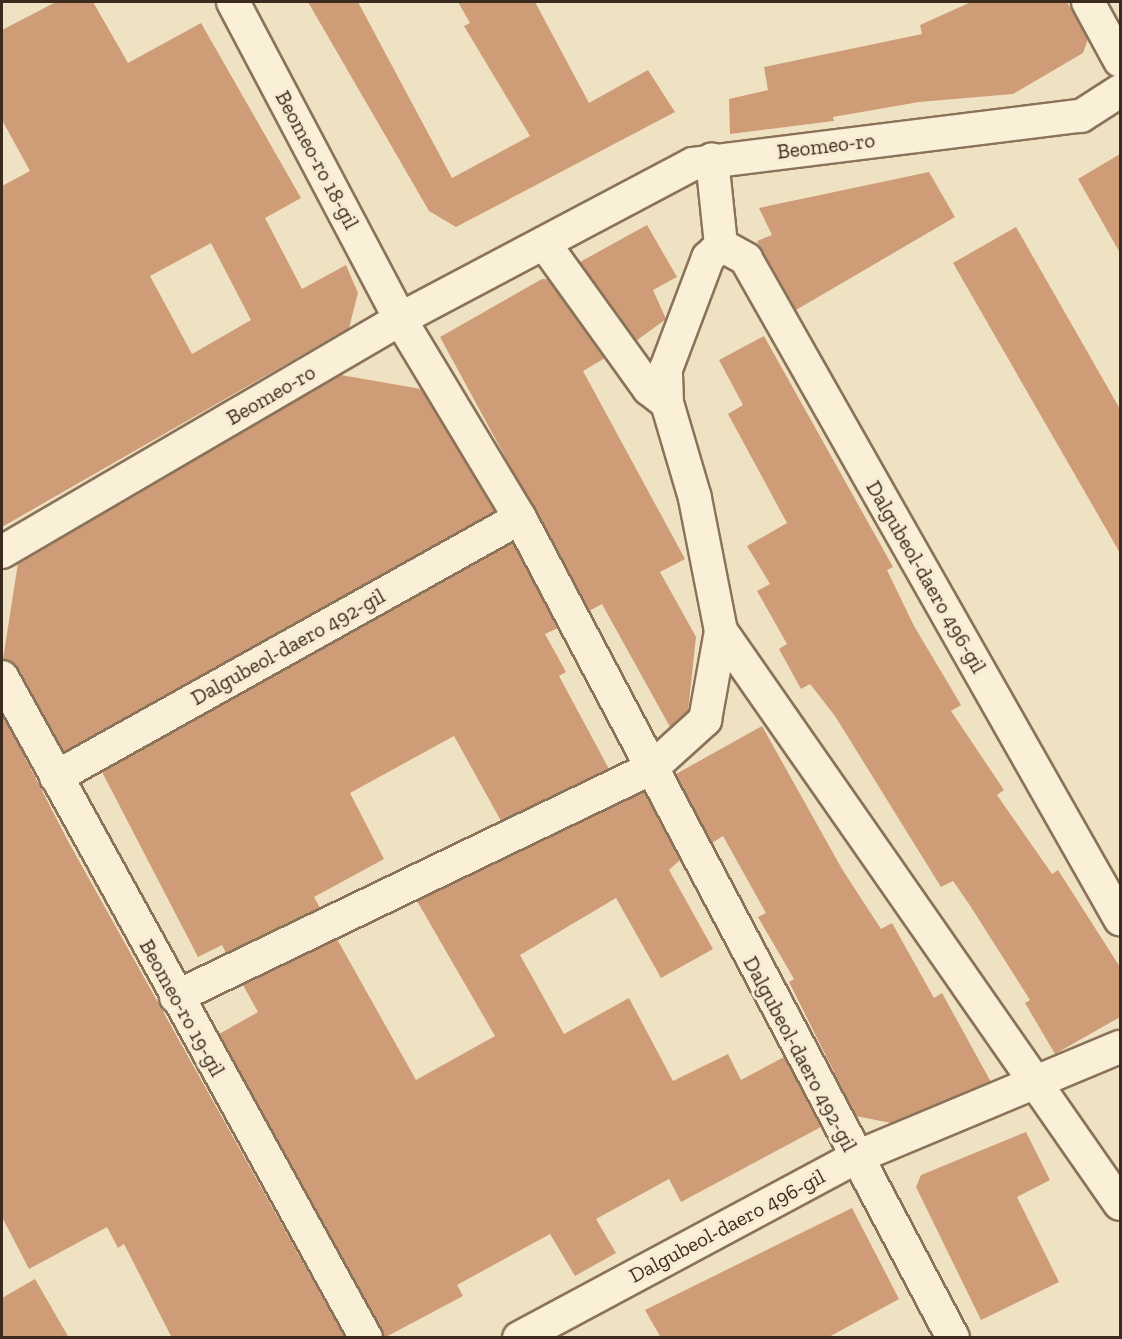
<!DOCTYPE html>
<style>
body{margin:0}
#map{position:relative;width:1122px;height:1339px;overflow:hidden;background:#efe2c3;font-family:"Zilla Slab",serif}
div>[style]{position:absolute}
.building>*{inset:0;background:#cf9c78}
.roads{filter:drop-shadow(2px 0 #8a7359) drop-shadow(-2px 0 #8a7359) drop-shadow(0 2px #8a7359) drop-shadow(0 -2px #8a7359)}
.minor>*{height:32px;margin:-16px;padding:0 16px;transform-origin:16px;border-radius:16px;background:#faefd7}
span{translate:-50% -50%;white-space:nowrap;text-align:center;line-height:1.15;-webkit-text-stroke:6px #f7ecd3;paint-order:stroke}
.street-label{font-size:21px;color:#3a2b1e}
.frame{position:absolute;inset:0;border:3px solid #3a2b1e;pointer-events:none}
</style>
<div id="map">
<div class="building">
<div style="clip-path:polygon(evenodd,56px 2px,93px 2px,128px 63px,201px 23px,301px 198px,265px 218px,302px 289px,346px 265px,358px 293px,349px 328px,2px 527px,2px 186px,30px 171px,2px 120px,2px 30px,56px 2px,211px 243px,251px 320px,192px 354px,150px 276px,211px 243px)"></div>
<div style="clip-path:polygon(308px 2px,358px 2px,452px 178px,530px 136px,464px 26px,470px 23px,458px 2px,535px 2px,589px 103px,648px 70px,675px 112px,456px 227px,429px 211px)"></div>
<div style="clip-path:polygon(971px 2px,1067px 2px,1088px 39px,1083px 53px,1013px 94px,919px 102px,833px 117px,834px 121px,730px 134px,729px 99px,768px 90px,764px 67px,922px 34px,920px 25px)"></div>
<div style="clip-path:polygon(1120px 154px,1120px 253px,1078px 179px)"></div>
<div style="clip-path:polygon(929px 172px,955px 217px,796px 310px,757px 241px,772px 235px,759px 208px)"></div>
<div style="clip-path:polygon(647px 225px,677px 277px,653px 290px,666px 319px,636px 341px,580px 262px)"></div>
<div style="clip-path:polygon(1016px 227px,1120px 409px,1120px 553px,953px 263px)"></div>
<div style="clip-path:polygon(542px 279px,548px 279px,605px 358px,583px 371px,685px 559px,660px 572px,696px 637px,688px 711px,670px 727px,602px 604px,589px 611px,440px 337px)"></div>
<div style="clip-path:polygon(764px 336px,893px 567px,887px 570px,914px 626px,961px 705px,951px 711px,1004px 790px,997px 795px,1052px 874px,1058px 870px,1120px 967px,1120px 1017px,1055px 1054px,1025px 1003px,1030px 1000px,969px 904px,953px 881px,941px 887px,835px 716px,810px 684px,801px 689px,779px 649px,787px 644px,757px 591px,770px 584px,747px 546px,787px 523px,728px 414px,743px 405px,719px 360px)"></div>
<div style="clip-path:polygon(341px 375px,421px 389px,495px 511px,64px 752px,18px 668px,3px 659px,18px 563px)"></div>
<div style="clip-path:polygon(513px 543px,558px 628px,545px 634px,566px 672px,559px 676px,609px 769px,501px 821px,454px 736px,350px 793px,384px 859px,314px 897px,320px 908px,226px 953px,222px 945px,198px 957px,102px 772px)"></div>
<div style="clip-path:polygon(2px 713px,68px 841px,345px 1338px,172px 1338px,124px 1244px,118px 1248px,107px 1227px,29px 1269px,2px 1217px)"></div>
<div style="clip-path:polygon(762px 726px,842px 869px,881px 929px,892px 923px,934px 998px,942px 993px,991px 1082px,891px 1123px,856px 1116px,789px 982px,794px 979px,758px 917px,766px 913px,723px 836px,712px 843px,676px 774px)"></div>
<div style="clip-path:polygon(644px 792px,680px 860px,669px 870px,713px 949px,661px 978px,616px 898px,520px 955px,564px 1034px,629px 998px,673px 1081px,728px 1054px,741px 1080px,784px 1057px,821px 1127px,681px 1202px,669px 1179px,596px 1219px,616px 1253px,575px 1276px,550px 1234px,457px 1285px,463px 1296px,384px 1338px,219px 1034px,258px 1012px,243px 985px,337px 939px,416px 1080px,495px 1036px,417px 901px)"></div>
<div style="clip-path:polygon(1026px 1132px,1050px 1180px,1017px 1197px,1059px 1282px,981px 1320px,916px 1187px,921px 1175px)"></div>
<div style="clip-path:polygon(852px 1208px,899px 1299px,827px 1338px,661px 1338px,645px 1310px)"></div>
<div style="clip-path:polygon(35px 1279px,69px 1338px,2px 1338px,2px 1298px)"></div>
</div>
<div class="roads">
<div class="minor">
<div style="left:233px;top:2px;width:358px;rotate:62.2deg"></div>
<div style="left:400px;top:319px;width:232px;rotate:58.9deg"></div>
<div style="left:520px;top:518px;width:927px;rotate:62.16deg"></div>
<div style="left:1088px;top:2px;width:67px;rotate:61.5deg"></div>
<div style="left:544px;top:243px;width:180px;rotate:54.3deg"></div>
<div style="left:649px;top:389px;width:23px;rotate:38deg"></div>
<div style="left:721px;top:245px;width:29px;rotate:29deg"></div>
<div style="left:746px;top:259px;width:759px;rotate:60.46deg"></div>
<div style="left:2px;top:552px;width:461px;rotate:-30.3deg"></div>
<div style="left:400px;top:319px;width:331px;rotate:-27.9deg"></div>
<div style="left:693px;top:164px;width:391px;rotate:-7.1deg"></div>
<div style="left:1081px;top:116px;width:46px;rotate:-32.7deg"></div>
<div style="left:721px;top:631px;width:698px;rotate:55.15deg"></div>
<div style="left:2px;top:677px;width:755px;rotate:61.16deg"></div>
<div style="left:56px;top:777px;width:531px;rotate:-29.17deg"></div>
<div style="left:176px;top:997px;width:528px;rotate:-25.69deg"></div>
<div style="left:652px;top:768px;width:72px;rotate:-42.2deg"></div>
<div style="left:705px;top:720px;width:90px;rotate:-79.8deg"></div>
<div style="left:721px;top:631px;width:136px;rotate:-101.1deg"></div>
<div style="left:695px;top:498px;width:99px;rotate:-106.4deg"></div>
<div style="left:667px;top:403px;width:34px;rotate:-92deg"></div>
<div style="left:666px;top:369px;width:119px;rotate:-69.3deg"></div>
<div style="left:708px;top:258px;width:18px;rotate:-45deg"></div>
<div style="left:721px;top:245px;width:86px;rotate:-96deg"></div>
<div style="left:519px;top:1338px;width:380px;rotate:-28.2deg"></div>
<div style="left:854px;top:1158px;width:288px;rotate:-22.7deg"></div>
</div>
</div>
<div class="street-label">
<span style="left:826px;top:146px;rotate:-7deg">Beomeo-ro</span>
<span style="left:317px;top:160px;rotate:62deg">Beomeo-ro 18-gil</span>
<span style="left:271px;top:395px;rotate:-30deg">Beomeo-ro</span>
<span style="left:926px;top:577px;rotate:60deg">Dalgubeol-daero 496-gil</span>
<span style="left:288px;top:647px;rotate:-29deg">Dalgubeol-daero 492-gil</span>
<span style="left:182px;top:1008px;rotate:61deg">Beomeo-ro 19-gil</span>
<span style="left:800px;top:1054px;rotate:62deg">Dalgubeol-daero 492-gil</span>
<span style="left:727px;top:1226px;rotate:-28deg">Dalgubeol-daero 496-gil</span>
</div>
<div class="frame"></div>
</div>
